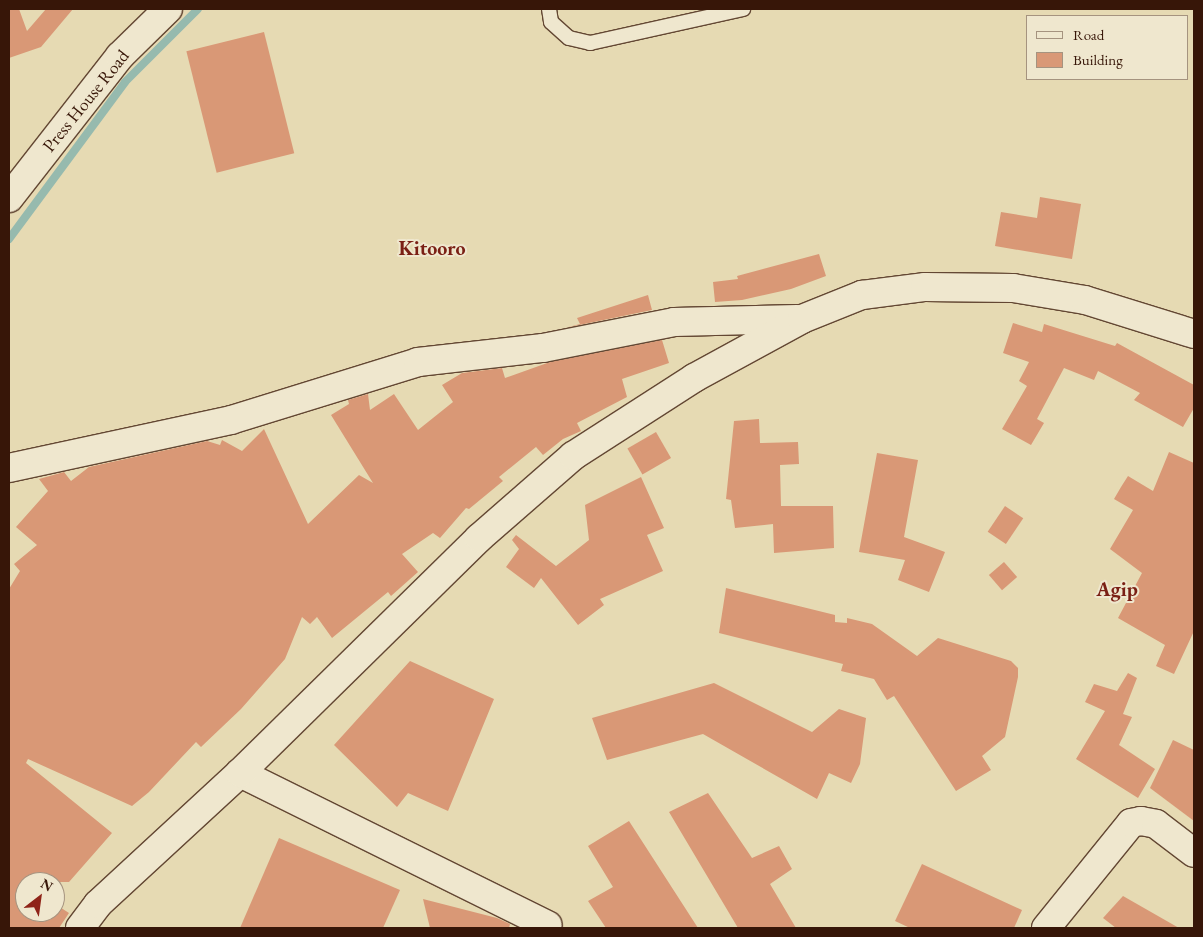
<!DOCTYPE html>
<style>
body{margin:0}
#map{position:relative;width:1203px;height:937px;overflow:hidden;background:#e6dab3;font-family:"EB Garamond",serif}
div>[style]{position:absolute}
.stream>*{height:8px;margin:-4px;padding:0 4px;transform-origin:4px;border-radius:4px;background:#96baae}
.building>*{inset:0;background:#d99876;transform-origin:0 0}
.roads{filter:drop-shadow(1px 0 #634733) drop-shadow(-1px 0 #634733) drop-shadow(0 1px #634733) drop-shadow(0 -1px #634733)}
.lane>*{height:14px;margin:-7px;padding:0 7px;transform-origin:7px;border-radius:7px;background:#efe7ce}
.street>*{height:28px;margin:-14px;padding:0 14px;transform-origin:14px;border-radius:14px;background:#efe7ce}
span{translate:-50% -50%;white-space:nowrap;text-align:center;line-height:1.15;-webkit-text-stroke:4px #efe7ce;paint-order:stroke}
.street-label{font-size:18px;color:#371608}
.quarter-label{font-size:20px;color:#7a1f14;font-weight:700}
.frame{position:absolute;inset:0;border:10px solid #371608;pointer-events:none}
.legend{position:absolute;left:1026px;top:15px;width:162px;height:65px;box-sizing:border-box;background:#efe7ce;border:1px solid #a5937f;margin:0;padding:6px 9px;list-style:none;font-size:15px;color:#371608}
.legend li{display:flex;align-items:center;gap:10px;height:25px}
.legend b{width:25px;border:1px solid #a5937f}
.north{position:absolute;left:15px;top:872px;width:50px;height:50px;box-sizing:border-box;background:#efe7ce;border:1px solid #a5937f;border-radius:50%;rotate:30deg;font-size:14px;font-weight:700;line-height:20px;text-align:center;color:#371608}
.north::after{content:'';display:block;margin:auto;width:18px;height:22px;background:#8f2418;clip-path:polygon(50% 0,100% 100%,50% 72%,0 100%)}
</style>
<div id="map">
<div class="stream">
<div style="left:9px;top:239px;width:195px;rotate:-53.5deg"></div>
<div style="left:125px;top:82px;width:103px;rotate:-45deg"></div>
</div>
<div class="building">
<div style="clip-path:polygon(9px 9px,19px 9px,27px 31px,46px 9px,73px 9px,41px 47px,9px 58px)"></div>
<div style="left:264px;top:32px;width:125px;height:80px;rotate:76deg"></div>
<div style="clip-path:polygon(1040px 197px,1081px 204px,1072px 259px,995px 246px,1001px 212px,1037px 218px)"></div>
<div style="clip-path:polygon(819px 254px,826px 276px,791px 289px,742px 300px,715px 302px,713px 282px,738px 279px,737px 276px)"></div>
<div style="clip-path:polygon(648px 295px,652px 310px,565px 328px,580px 324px,577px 318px)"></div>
<div style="clip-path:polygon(1013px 323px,1042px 332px,1044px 324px,1115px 346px,1117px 343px,1194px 385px,1194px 408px,1183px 427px,1134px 400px,1140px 393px,1098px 371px,1094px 380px,1064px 368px,1037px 419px,1044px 423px,1031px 445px,1002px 429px,1027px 386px,1019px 381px,1029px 362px,1003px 353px)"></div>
<div style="clip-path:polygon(662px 340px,669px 363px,622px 379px,627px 397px,577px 423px,581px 431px,563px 439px,543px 455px,536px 447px,499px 477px,503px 481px,469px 509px,466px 508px,440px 538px,433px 533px,402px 554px,418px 572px,391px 596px,388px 592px,332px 638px,317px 617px,310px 624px,302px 617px,285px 659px,241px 709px,201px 747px,196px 742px,149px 792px,132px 806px,28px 759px,26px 763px,112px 833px,69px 882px,22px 882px,25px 912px,55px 912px,55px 904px,69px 913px,59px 928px,9px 928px,9px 589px,20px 571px,14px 564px,37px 545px,16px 527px,48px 491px,39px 479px,64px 472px,71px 481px,89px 467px,207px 441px,220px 445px,222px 440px,242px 451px,264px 429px,308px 524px,359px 475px,373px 483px,331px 415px,349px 404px,348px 400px,368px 394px,370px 410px,394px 394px,418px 430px,453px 402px,442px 385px,462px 373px,502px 368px,505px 378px,550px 362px)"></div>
<div style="clip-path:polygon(759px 419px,760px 443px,798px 442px,799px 464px,780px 465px,781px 506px,833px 506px,834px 548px,774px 553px,773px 524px,735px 528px,731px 500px,726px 499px,734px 421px)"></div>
<div style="left:656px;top:432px;width:30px;height:33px;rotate:60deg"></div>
<div style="clip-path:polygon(1169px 452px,1194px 463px,1194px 631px,1174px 674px,1156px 666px,1165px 645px,1118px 618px,1142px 573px,1110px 549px,1133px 510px,1114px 499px,1121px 487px,1128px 476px,1153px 491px)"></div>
<div style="clip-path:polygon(877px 453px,918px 460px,904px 537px,945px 552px,929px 592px,898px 580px,905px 560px,859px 552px)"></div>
<div style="clip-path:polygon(641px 477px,664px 528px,647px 535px,663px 571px,600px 599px,604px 605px,578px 625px,541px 578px,534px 588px,506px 567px,519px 549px,512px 540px,516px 535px,556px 566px,589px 540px,585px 505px)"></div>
<div style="left:1005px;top:506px;width:22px;height:31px;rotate:34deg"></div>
<div style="left:1004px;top:562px;width:20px;height:20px;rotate:49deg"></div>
<div style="clip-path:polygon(726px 588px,835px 615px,835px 622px,847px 623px,847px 618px,872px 624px,917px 656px,938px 638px,1011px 661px,1018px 668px,1018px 677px,1005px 737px,982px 756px,991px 770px,956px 791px,894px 696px,887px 700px,874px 679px,841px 671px,843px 664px,719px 633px)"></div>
<div style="clip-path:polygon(410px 661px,494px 699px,448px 811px,408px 793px,397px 807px,334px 745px)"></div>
<div style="clip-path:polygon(1128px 673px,1137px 678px,1123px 714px,1132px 717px,1119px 745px,1155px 769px,1138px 798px,1076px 759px,1105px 711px,1085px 702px,1094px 684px,1117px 691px)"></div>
<div style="clip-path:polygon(714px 683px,812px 732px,839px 709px,866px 718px,860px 764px,851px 783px,829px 773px,817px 799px,703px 734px,607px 760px,592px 718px)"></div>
<div style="clip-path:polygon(1173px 740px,1194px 750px,1194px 821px,1150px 788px)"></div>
<div style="clip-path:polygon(708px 793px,752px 858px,779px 846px,792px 869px,770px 884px,796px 928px,738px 928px,669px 812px)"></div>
<div style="clip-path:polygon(629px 821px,698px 928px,606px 928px,588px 901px,613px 887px,588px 846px)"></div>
<div style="clip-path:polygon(279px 838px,400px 890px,383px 928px,240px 928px)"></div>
<div style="clip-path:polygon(922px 864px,1022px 910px,1014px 928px,910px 928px,895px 921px)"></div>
<div style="clip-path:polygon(1123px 896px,1179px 928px,1116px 928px,1103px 918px)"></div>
<div style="clip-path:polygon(423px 899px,497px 918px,510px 924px,509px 928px,430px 928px)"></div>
</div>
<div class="roads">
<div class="lane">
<div style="left:549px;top:9px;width:13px;rotate:81deg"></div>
<div style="left:551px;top:22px;width:24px;rotate:42deg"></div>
<div style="left:569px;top:38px;width:22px;rotate:13deg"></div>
<div style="left:590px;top:43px;width:157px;rotate:-12.5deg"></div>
</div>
<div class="street">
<div style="left:9px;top:198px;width:180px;rotate:-52deg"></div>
<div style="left:120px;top:56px;width:67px;rotate:-44.4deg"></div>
<div style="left:9px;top:468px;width:227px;rotate:-12.2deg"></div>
<div style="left:231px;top:420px;width:196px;rotate:-17.2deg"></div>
<div style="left:418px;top:362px;width:126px;rotate:-6.4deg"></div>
<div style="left:543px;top:348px;width:134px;rotate:-11.2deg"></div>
<div style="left:674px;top:322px;width:123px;rotate:-1.4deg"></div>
<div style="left:240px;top:773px;width:343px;rotate:26.3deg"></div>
<div style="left:80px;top:928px;width:30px;rotate:-53deg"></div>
<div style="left:98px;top:904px;width:193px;rotate:-42.7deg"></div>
<div style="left:240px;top:773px;width:335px;rotate:-44.5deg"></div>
<div style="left:479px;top:538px;width:125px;rotate:-41.1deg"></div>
<div style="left:573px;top:456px;width:144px;rotate:-32.8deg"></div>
<div style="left:694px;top:378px;width:123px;rotate:-28.6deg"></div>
<div style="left:802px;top:319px;width:65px;rotate:-21.8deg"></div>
<div style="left:862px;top:295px;width:64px;rotate:-7.2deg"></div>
<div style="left:925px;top:287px;width:88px;rotate:0.7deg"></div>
<div style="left:1013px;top:288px;width:73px;rotate:9.5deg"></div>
<div style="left:1085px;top:300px;width:114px;rotate:17.3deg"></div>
<div style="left:1046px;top:928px;width:135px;rotate:-51deg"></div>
<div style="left:1131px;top:823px;width:10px;rotate:-11deg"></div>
<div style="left:1141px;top:821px;width:15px;rotate:11deg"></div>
<div style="left:1156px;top:824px;width:48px;rotate:37.3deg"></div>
</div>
</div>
<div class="street-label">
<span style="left:86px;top:101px;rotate:-51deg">Press House Road</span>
</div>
<div class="quarter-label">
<span style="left:432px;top:248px">Kitooro</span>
<span style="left:1117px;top:589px">Agip</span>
</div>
<div class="frame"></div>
<ul class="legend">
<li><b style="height:6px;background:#efe7ce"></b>Road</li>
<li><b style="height:14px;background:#d99876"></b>Building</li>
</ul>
<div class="north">N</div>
</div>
